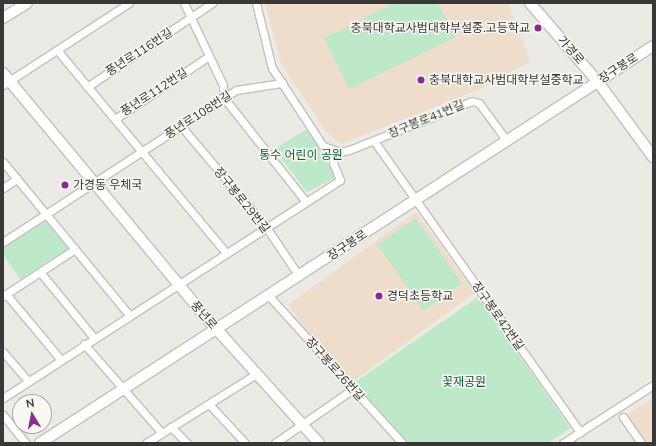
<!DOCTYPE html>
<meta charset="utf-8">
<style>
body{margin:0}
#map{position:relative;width:656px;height:446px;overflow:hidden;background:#eceae5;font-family:Mulish,"Noto Sans KR",sans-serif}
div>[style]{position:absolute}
.education>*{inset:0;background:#eeddcb;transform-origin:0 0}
.green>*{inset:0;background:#bde8ca;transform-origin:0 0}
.roads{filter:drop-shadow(1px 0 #c3c1bc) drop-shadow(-1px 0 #c3c1bc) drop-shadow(0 1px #c3c1bc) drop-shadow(0 -1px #c3c1bc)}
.street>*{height:7px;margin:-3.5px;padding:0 3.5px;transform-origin:3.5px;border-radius:3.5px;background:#fff}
.secondary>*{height:10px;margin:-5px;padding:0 5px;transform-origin:5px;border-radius:5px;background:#fff}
.dots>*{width:11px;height:11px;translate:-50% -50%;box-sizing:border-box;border:2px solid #f9f7f2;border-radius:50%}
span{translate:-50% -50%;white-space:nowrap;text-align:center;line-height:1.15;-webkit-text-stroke:3px #f9f7f2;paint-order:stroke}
.poi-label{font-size:12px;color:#393836}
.right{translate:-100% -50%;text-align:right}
.left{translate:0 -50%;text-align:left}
.street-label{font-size:12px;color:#393836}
.park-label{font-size:12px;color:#0a5b33}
.frame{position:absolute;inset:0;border:4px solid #393836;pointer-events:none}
.north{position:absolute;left:12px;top:394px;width:40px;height:40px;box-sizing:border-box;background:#f9f7f2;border:1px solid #acaba7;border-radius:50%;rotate:350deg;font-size:11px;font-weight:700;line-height:16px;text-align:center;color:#393836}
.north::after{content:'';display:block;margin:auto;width:14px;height:18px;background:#8b2a92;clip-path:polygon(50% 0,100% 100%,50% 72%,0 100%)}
</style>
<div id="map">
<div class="education">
<div style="clip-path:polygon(265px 3px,508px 3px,530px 62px,478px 90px,341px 144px,326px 132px,281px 63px)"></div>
<div style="left:416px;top:212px;width:100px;height:158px;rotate:54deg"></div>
<div style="clip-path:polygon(653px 398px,653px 443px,646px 443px,627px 415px)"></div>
</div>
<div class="green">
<div style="clip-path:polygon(395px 3px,438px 3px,456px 37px,349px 89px,324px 38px)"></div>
<div style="clip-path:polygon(307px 129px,336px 177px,307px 192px,274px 149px)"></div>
<div style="left:416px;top:218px;width:80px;height:47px;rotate:55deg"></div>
<div style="clip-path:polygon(46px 219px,69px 248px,20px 279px,3px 254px,3px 247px)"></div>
<div style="clip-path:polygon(478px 297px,570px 428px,548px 443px,409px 443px,354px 383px)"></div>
</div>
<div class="roads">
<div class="street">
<div style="left:184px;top:3px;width:91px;rotate:64.6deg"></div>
<div style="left:223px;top:85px;width:13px;rotate:86deg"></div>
<div style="left:224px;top:98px;width:132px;rotate:51.7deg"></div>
<div style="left:256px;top:3px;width:67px;rotate:76.2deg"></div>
<div style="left:272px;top:68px;width:93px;rotate:56.8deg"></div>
<div style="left:323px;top:146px;width:18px;rotate:19deg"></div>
<div style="left:340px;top:152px;width:9px;rotate:-13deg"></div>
<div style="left:349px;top:150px;width:132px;rotate:-21.7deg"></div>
<div style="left:472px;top:101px;width:7px;rotate:16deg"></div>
<div style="left:479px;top:103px;width:47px;rotate:53.6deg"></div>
<div style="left:57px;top:50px;width:264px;rotate:50.2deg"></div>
<div style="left:3px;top:85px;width:150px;rotate:-33.1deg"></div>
<div style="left:87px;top:87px;width:151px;rotate:-33.9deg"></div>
<div style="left:115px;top:119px;width:113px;rotate:-33.8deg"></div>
<div style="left:181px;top:126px;width:132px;rotate:49.9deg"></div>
<div style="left:266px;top:227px;width:59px;rotate:56deg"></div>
<div style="left:374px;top:141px;width:357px;rotate:54.7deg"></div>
<div style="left:3px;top:162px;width:198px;rotate:50.5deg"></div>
<div style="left:3px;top:188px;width:17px;rotate:-33deg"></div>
<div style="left:3px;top:242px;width:278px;rotate:-33.1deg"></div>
<div style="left:236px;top:90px;width:47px;rotate:-8.7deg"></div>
<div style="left:40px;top:272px;width:85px;rotate:50.7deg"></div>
<div style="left:6px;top:294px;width:86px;rotate:50.2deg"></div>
<div style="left:268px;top:295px;width:200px;rotate:47.8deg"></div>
<div style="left:3px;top:296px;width:86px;rotate:-33.1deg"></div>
<div style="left:84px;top:344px;width:118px;rotate:48.8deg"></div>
<div style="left:3px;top:352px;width:38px;rotate:49deg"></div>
<div style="left:3px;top:398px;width:401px;rotate:-32.9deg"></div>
<div style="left:340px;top:180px;width:18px;rotate:-112deg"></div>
<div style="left:333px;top:163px;width:12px;rotate:-90deg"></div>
<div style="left:209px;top:404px;width:53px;rotate:47.3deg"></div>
<div style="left:3px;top:415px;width:36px;rotate:51deg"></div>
<div style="left:623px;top:417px;width:32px;rotate:55deg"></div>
<div style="left:171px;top:427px;width:23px;rotate:45deg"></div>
<div style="left:146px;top:443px;width:130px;rotate:-32.1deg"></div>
<div style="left:275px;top:443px;width:95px;rotate:-34.7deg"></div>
<div style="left:563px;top:443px;width:107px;rotate:-32.8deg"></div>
</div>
<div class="secondary">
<div style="left:530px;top:3px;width:104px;rotate:49.3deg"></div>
<div style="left:598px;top:82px;width:93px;rotate:53.7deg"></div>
<div style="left:3px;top:18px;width:28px;rotate:-32deg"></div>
<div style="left:3px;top:73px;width:312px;rotate:50.3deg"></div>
<div style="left:202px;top:313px;width:175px;rotate:48deg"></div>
<div style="left:40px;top:443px;width:730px;rotate:-32.93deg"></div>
</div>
</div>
<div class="dots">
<div style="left:538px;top:28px;background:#8b2a92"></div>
<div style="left:421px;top:80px;background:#8b2a92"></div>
<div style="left:65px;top:185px;background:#8b2a92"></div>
<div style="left:379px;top:296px;background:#8b2a92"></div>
</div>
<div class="poi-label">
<span class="right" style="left:530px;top:28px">충북대학교사범대학부설중.고등학교</span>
<span class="left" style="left:429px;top:80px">충북대학교사범대학부설중학교</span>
<span class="left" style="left:73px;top:185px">가경동 우체국</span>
<span class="left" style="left:387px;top:296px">경덕초등학교</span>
</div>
<div class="street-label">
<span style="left:571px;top:50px;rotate:49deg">가경로</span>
<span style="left:139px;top:52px;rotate:-33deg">풍년로116번길</span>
<span style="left:618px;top:68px;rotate:-33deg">장구봉로</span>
<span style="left:154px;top:92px;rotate:-33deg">풍년로112번길</span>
<span style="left:198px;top:115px;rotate:-33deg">풍년로108번길</span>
<span style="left:426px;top:119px;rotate:-22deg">장구봉로41번길</span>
<span style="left:242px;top:200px;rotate:51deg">장구봉로29번길</span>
<span style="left:347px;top:245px;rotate:-33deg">장구봉로</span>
<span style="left:204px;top:315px;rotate:49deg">풍년로</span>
<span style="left:498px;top:316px;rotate:55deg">장구봉로42번길</span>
<span style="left:335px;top:369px;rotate:48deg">장구봉로26번길</span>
</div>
<div class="park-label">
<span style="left:301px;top:155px">통수 어린이 공원</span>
<span style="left:464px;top:382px">꽃재공원</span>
</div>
<div class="frame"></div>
<div class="north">N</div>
</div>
